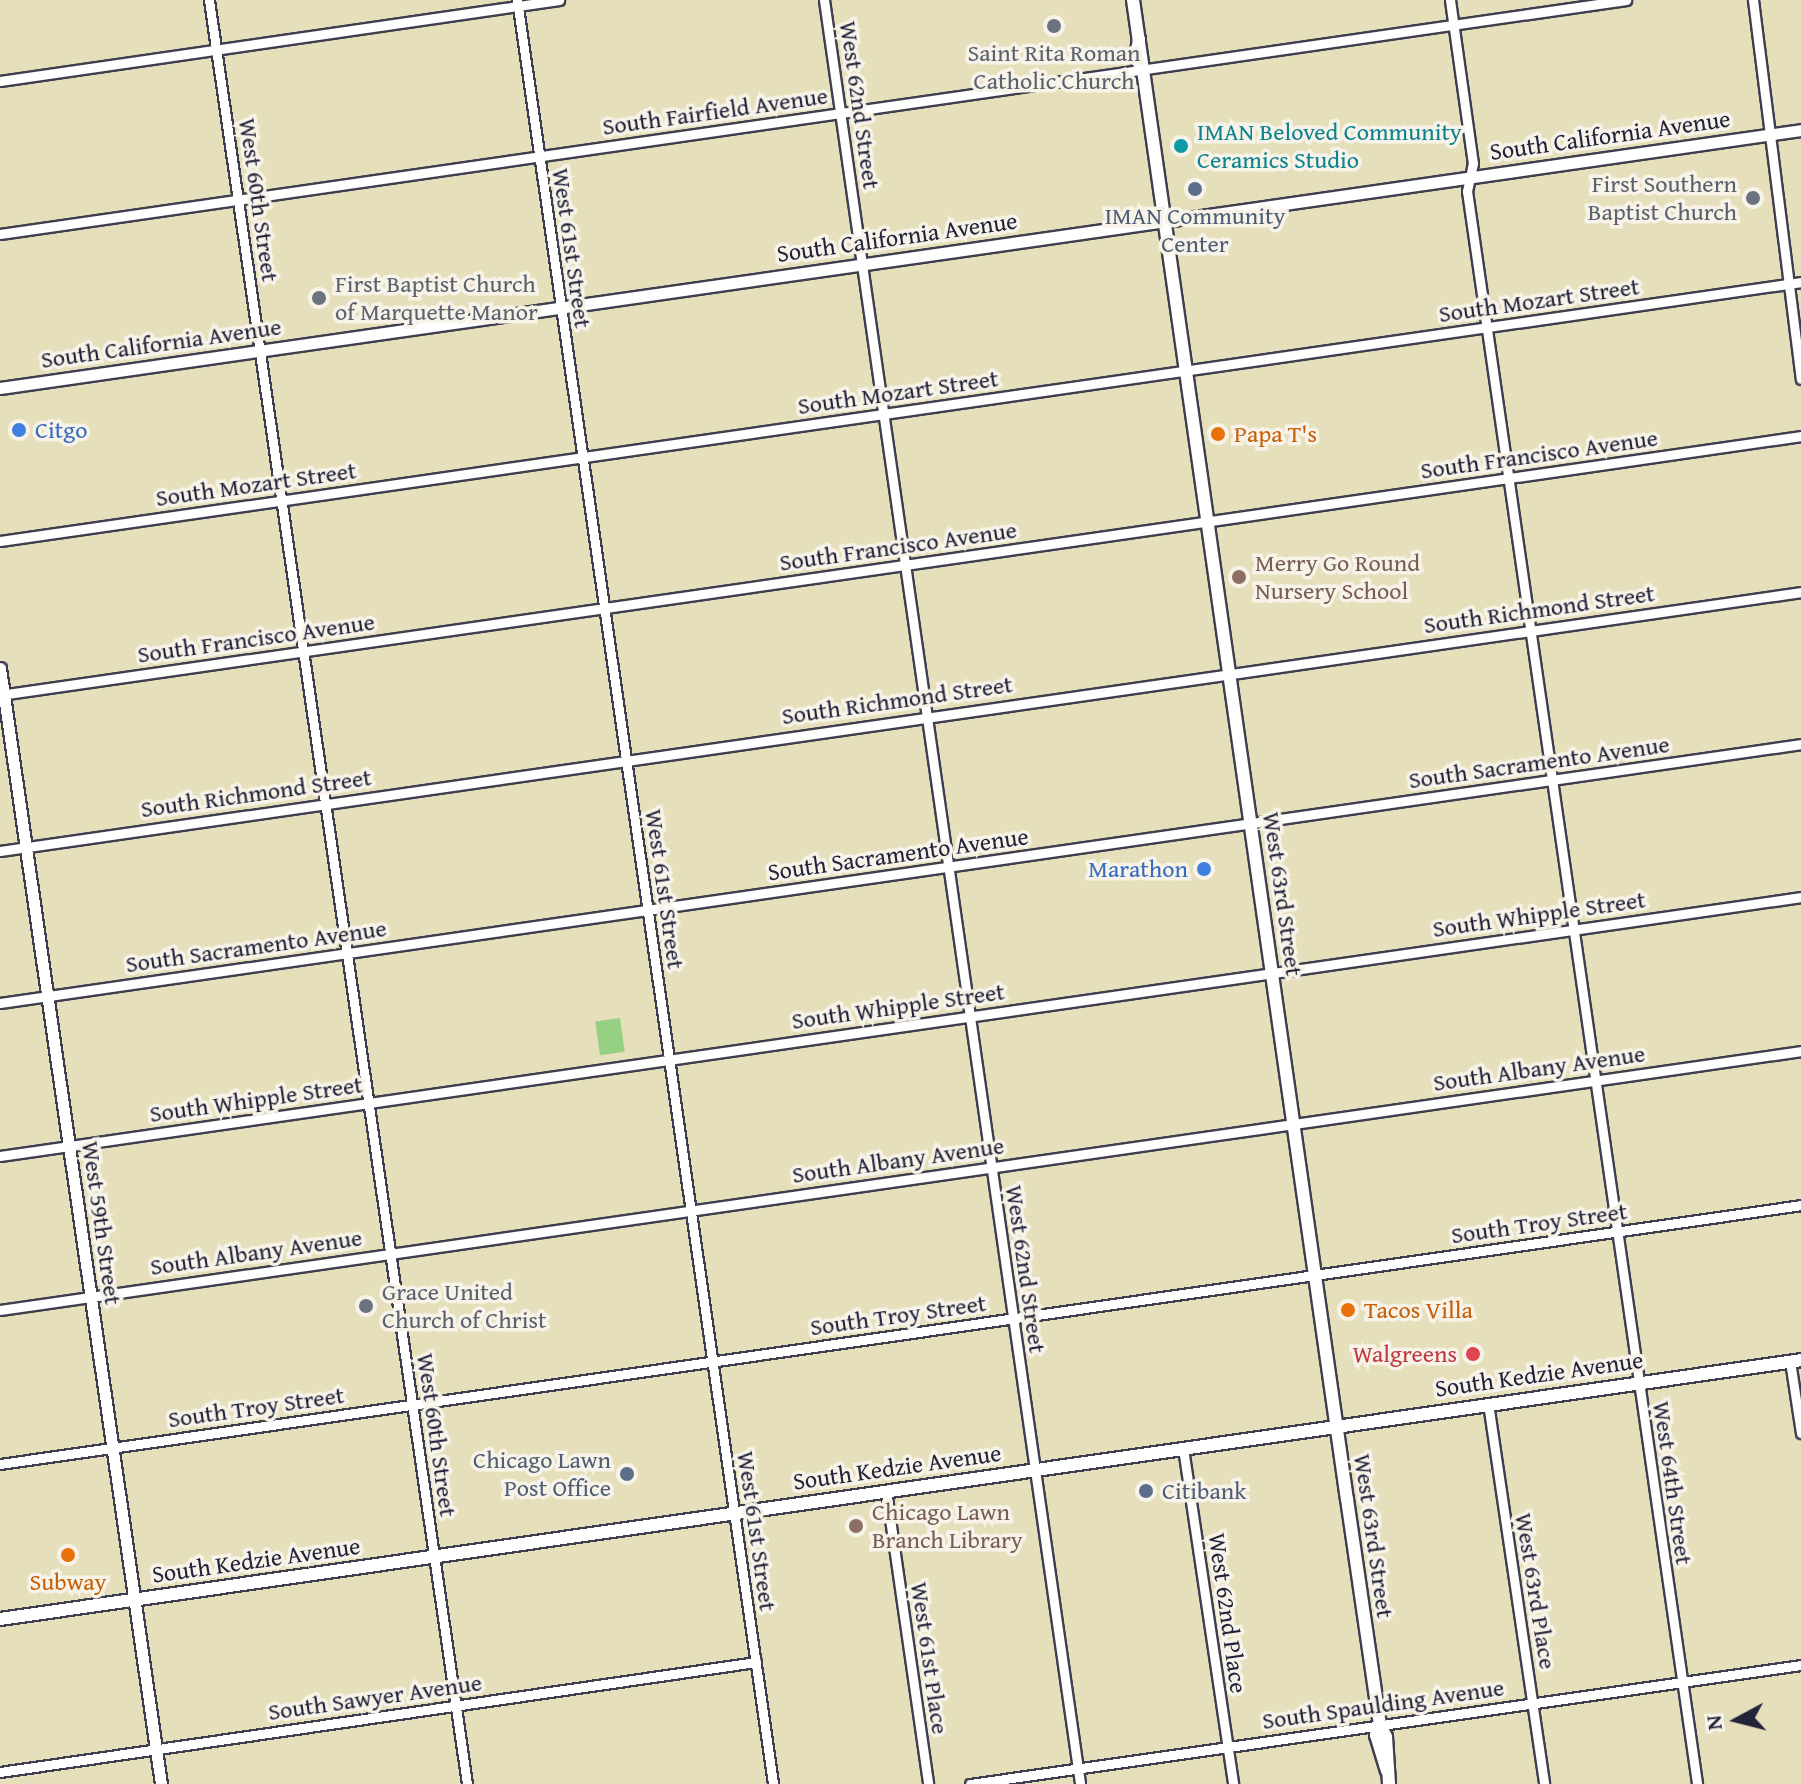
<!DOCTYPE html>
<style>
body{margin:0}
#map{position:relative;width:1801px;height:1784px;overflow:hidden;background:#e6dfbb;font-family:"Gentium Book Plus",serif}
div>[style]{position:absolute}
.green>*{inset:0;background:#96d083;transform-origin:0 0}
.roads{filter:drop-shadow(2px 0 #3f3e4e) drop-shadow(-2px 0 #3f3e4e) drop-shadow(0 2px #3f3e4e) drop-shadow(0 -2px #3f3e4e)}
.minor>*{height:9px;margin:-4.5px;padding:0 4.5px;transform-origin:4.5px;border-radius:4.5px;background:#fff}
.tertiary>*{height:11px;margin:-5.5px;padding:0 5.5px;transform-origin:5.5px;border-radius:5.5px;background:#fff}
.secondary>*{height:12px;margin:-6px;padding:0 6px;transform-origin:6px;border-radius:6px;background:#fff}
.dots>*{width:22px;height:22px;translate:-50% -50%;box-sizing:border-box;border:4px solid #f7f3e8;border-radius:50%}
span{translate:-50% -50%;white-space:nowrap;text-align:center;line-height:1.15;-webkit-text-stroke:7px #f7f3e8;paint-order:stroke}
.worship-label{font-size:24px;color:#5b616d}
.right{translate:-100% -50%;text-align:right}
.left{translate:0 -50%;text-align:left}
.street-label{font-size:24px;color:#22223b}
.culture-label{font-size:24px;color:#0d838f}
.service-label{font-size:24px;color:#4e5e75}
.shop-label{font-size:24px;color:#366cbe}
.food-label{font-size:24px;color:#c56008}
.education-label{font-size:24px;color:#785e54}
.health-label{font-size:24px;color:#be3a42}
.north{position:absolute;left:1697px;top:1680px;width:80px;height:80px;-webkit-text-stroke:6px #f7f3e8;paint-order:stroke;rotate:263deg;font-size:22px;font-weight:700;line-height:32px;text-align:center;color:#22223b}
.north::after{content:'';display:block;margin:auto;width:28px;height:36px;background:#22223b;clip-path:polygon(50% 0,100% 100%,50% 72%,0 100%)}
</style>
<div id="map">
<div class="green">
<div style="left:620px;top:1018px;width:34px;height:25px;rotate:82deg"></div>
</div>
<div class="roads">
<div class="minor">
<div style="left:209px;top:0;width:1803px;rotate:81.77deg"></div>
<div style="left:517px;top:0;width:1802px;rotate:81.83deg"></div>
<div style="left:824px;top:0;width:1802px;rotate:81.83deg"></div>
<div style="left:1450px;top:0;width:165px;rotate:82deg"></div>
<div style="left:1473px;top:163px;width:29px;rotate:102deg"></div>
<div style="left:1467px;top:191px;width:1610px;rotate:81.78deg"></div>
<div style="left:1753px;top:0;width:382px;rotate:82.8deg"></div>
<div style="left:0;top:81px;width:565px;rotate:-8.24deg"></div>
<div style="left:0;top:234px;width:1643px;rotate:-8.19deg"></div>
<div style="left:0;top:541px;width:1820px;rotate:-8.18deg"></div>
<div style="left:0;top:695px;width:1820px;rotate:-8.18deg"></div>
<div style="left:0;top:851px;width:1820px;rotate:-8.18deg"></div>
<div style="left:0;top:1003px;width:1820px;rotate:-8.18deg"></div>
<div style="left:0;top:1156px;width:1820px;rotate:-8.18deg"></div>
<div style="left:0;top:1310px;width:1820px;rotate:-8.18deg"></div>
<div style="left:1790px;top:1361px;width:73px;rotate:81.3deg"></div>
<div style="left:1488px;top:1403px;width:385px;rotate:81.6deg"></div>
<div style="left:1183px;top:1448px;width:340px;rotate:81.5deg"></div>
<div style="left:0;top:1464px;width:1820px;rotate:-8.18deg"></div>
<div style="left:886px;top:1491px;width:296px;rotate:81.8deg"></div>
<div style="left:0;top:1772px;width:764px;rotate:-8.28deg"></div>
<div style="left:970px;top:1784px;width:839px;rotate:-8.15deg"></div>
</div>
<div class="tertiary">
<div style="left:0;top:388px;width:1819px;rotate:-8.15deg"></div>
<div style="left:0;top:668px;width:1128px;rotate:81.79deg"></div>
</div>
<div class="secondary">
<div style="left:1133px;top:0;width:1514px;rotate:81.88deg"></div>
<div style="left:1347px;top:1499px;width:228px;rotate:81.7deg"></div>
<div style="left:1380px;top:1725px;width:13px;rotate:63deg"></div>
<div style="left:1386px;top:1737px;width:47px;rotate:86.3deg"></div>
<div style="left:1139px;top:39px;width:19px;rotate:99deg"></div>
<div style="left:1136px;top:58px;width:14px;rotate:60deg"></div>
<div style="left:0;top:1619px;width:1820px;rotate:-8.18deg"></div>
<div style="left:1380px;top:1725px;width:11px;rotate:112deg"></div>
<div style="left:1376px;top:1735px;width:37px;rotate:73deg"></div>
</div>
</div>
<div class="dots">
<div style="left:1054px;top:26px;background:#6b7280"></div>
<div style="left:1181px;top:146px;background:#0f9aa8"></div>
<div style="left:1195px;top:189px;background:#5c6f8a"></div>
<div style="left:1753px;top:198px;background:#6b7280"></div>
<div style="left:319px;top:298px;background:#6b7280"></div>
<div style="left:19px;top:430px;background:#3f7fe0"></div>
<div style="left:1218px;top:434px;background:#e8710a"></div>
<div style="left:1239px;top:577px;background:#8d6e63"></div>
<div style="left:1204px;top:869px;background:#3f7fe0"></div>
<div style="left:366px;top:1306px;background:#6b7280"></div>
<div style="left:1348px;top:1310px;background:#e8710a"></div>
<div style="left:1473px;top:1354px;background:#e0444e"></div>
<div style="left:627px;top:1474px;background:#5c6f8a"></div>
<div style="left:1146px;top:1491px;background:#5c6f8a"></div>
<div style="left:856px;top:1526px;background:#8d6e63"></div>
<div style="left:68px;top:1555px;background:#e8710a"></div>
</div>
<div class="worship-label">
<span style="left:1054px;top:67px">Saint Rita Roman<br>Catholic Church</span>
<span class="right" style="left:1737px;top:198px">First Southern<br>Baptist Church</span>
<span class="left" style="left:335px;top:298px">First Baptist Church<br>of Marquette Manor</span>
<span class="left" style="left:382px;top:1306px">Grace United<br>Church of Christ</span>
</div>
<div class="street-label">
<span style="left:860px;top:105px;rotate:82deg">West 62nd Street</span>
<span style="left:715px;top:111px;rotate:-8deg">South Fairfield Avenue</span>
<span style="left:1610px;top:135px;rotate:-8deg">South California Avenue</span>
<span style="left:259px;top:200px;rotate:82deg">West 60th Street</span>
<span style="left:897px;top:237px;rotate:-8deg">South California Avenue</span>
<span style="left:572px;top:248px;rotate:82deg">West 61st Street</span>
<span style="left:1539px;top:300px;rotate:-8deg">South Mozart Street</span>
<span style="left:161px;top:343px;rotate:-8deg">South California Avenue</span>
<span style="left:898px;top:392px;rotate:-8deg">South Mozart Street</span>
<span style="left:1539px;top:454px;rotate:-8deg">South Francisco Avenue</span>
<span style="left:256px;top:484px;rotate:-8deg">South Mozart Street</span>
<span style="left:898px;top:546px;rotate:-8deg">South Francisco Avenue</span>
<span style="left:1539px;top:609px;rotate:-8deg">South Richmond Street</span>
<span style="left:256px;top:638px;rotate:-8deg">South Francisco Avenue</span>
<span style="left:897px;top:700px;rotate:-8deg">South Richmond Street</span>
<span style="left:1539px;top:762px;rotate:-8deg">South Sacramento Avenue</span>
<span style="left:256px;top:793px;rotate:-8deg">South Richmond Street</span>
<span style="left:898px;top:854px;rotate:-8deg">South Sacramento Avenue</span>
<span style="left:665px;top:889px;rotate:82deg">West 61st Street</span>
<span style="left:1283px;top:894px;rotate:82deg">West 63rd Street</span>
<span style="left:1539px;top:914px;rotate:-8deg">South Whipple Street</span>
<span style="left:256px;top:946px;rotate:-8deg">South Sacramento Avenue</span>
<span style="left:898px;top:1006px;rotate:-8deg">South Whipple Street</span>
<span style="left:1539px;top:1068px;rotate:-8deg">South Albany Avenue</span>
<span style="left:256px;top:1099px;rotate:-8deg">South Whipple Street</span>
<span style="left:898px;top:1160px;rotate:-8deg">South Albany Avenue</span>
<span style="left:102px;top:1223px;rotate:82deg">West 59th Street</span>
<span style="left:1539px;top:1223px;rotate:-8deg">South Troy Street</span>
<span style="left:256px;top:1252px;rotate:-8deg">South Albany Avenue</span>
<span style="left:1026px;top:1269px;rotate:82deg">West 62nd Street</span>
<span style="left:898px;top:1315px;rotate:-8deg">South Troy Street</span>
<span style="left:1539px;top:1374px;rotate:-8deg">South Kedzie Avenue</span>
<span style="left:256px;top:1407px;rotate:-8deg">South Troy Street</span>
<span style="left:437px;top:1435px;rotate:82deg">West 60th Street</span>
<span style="left:897px;top:1467px;rotate:-8deg">South Kedzie Avenue</span>
<span style="left:1673px;top:1483px;rotate:82deg">West 64th Street</span>
<span style="left:757px;top:1531px;rotate:82deg">West 61st Street</span>
<span style="left:1374px;top:1536px;rotate:82deg">West 63rd Street</span>
<span style="left:256px;top:1560px;rotate:-8deg">South Kedzie Avenue</span>
<span style="left:1536px;top:1591px;rotate:81deg">West 63rd Place</span>
<span style="left:1228px;top:1613px;rotate:82deg">West 62nd Place</span>
<span style="left:930px;top:1658px;rotate:82deg">West 61st Place</span>
<span style="left:375px;top:1697px;rotate:-8deg">South Sawyer Avenue</span>
<span style="left:1383px;top:1704px;rotate:-8deg">South Spaulding Avenue</span>
</div>
<div class="culture-label">
<span class="left" style="left:1197px;top:146px">IMAN Beloved Community<br>Ceramics Studio</span>
</div>
<div class="service-label">
<span style="left:1195px;top:230px">IMAN Community<br>Center</span>
<span class="right" style="left:611px;top:1474px">Chicago Lawn<br>Post Office</span>
<span class="left" style="left:1162px;top:1491px">Citibank</span>
</div>
<div class="shop-label">
<span class="left" style="left:35px;top:430px">Citgo</span>
<span class="right" style="left:1188px;top:869px">Marathon</span>
</div>
<div class="food-label">
<span class="left" style="left:1234px;top:434px">Papa T's</span>
<span class="left" style="left:1364px;top:1310px">Tacos Villa</span>
<span style="left:68px;top:1582px">Subway</span>
</div>
<div class="education-label">
<span class="left" style="left:1255px;top:577px">Merry Go Round<br>Nursery School</span>
<span class="left" style="left:872px;top:1526px">Chicago Lawn<br>Branch Library</span>
</div>
<div class="health-label">
<span class="right" style="left:1457px;top:1354px">Walgreens</span>
</div>
<div class="north">N</div>
</div>
